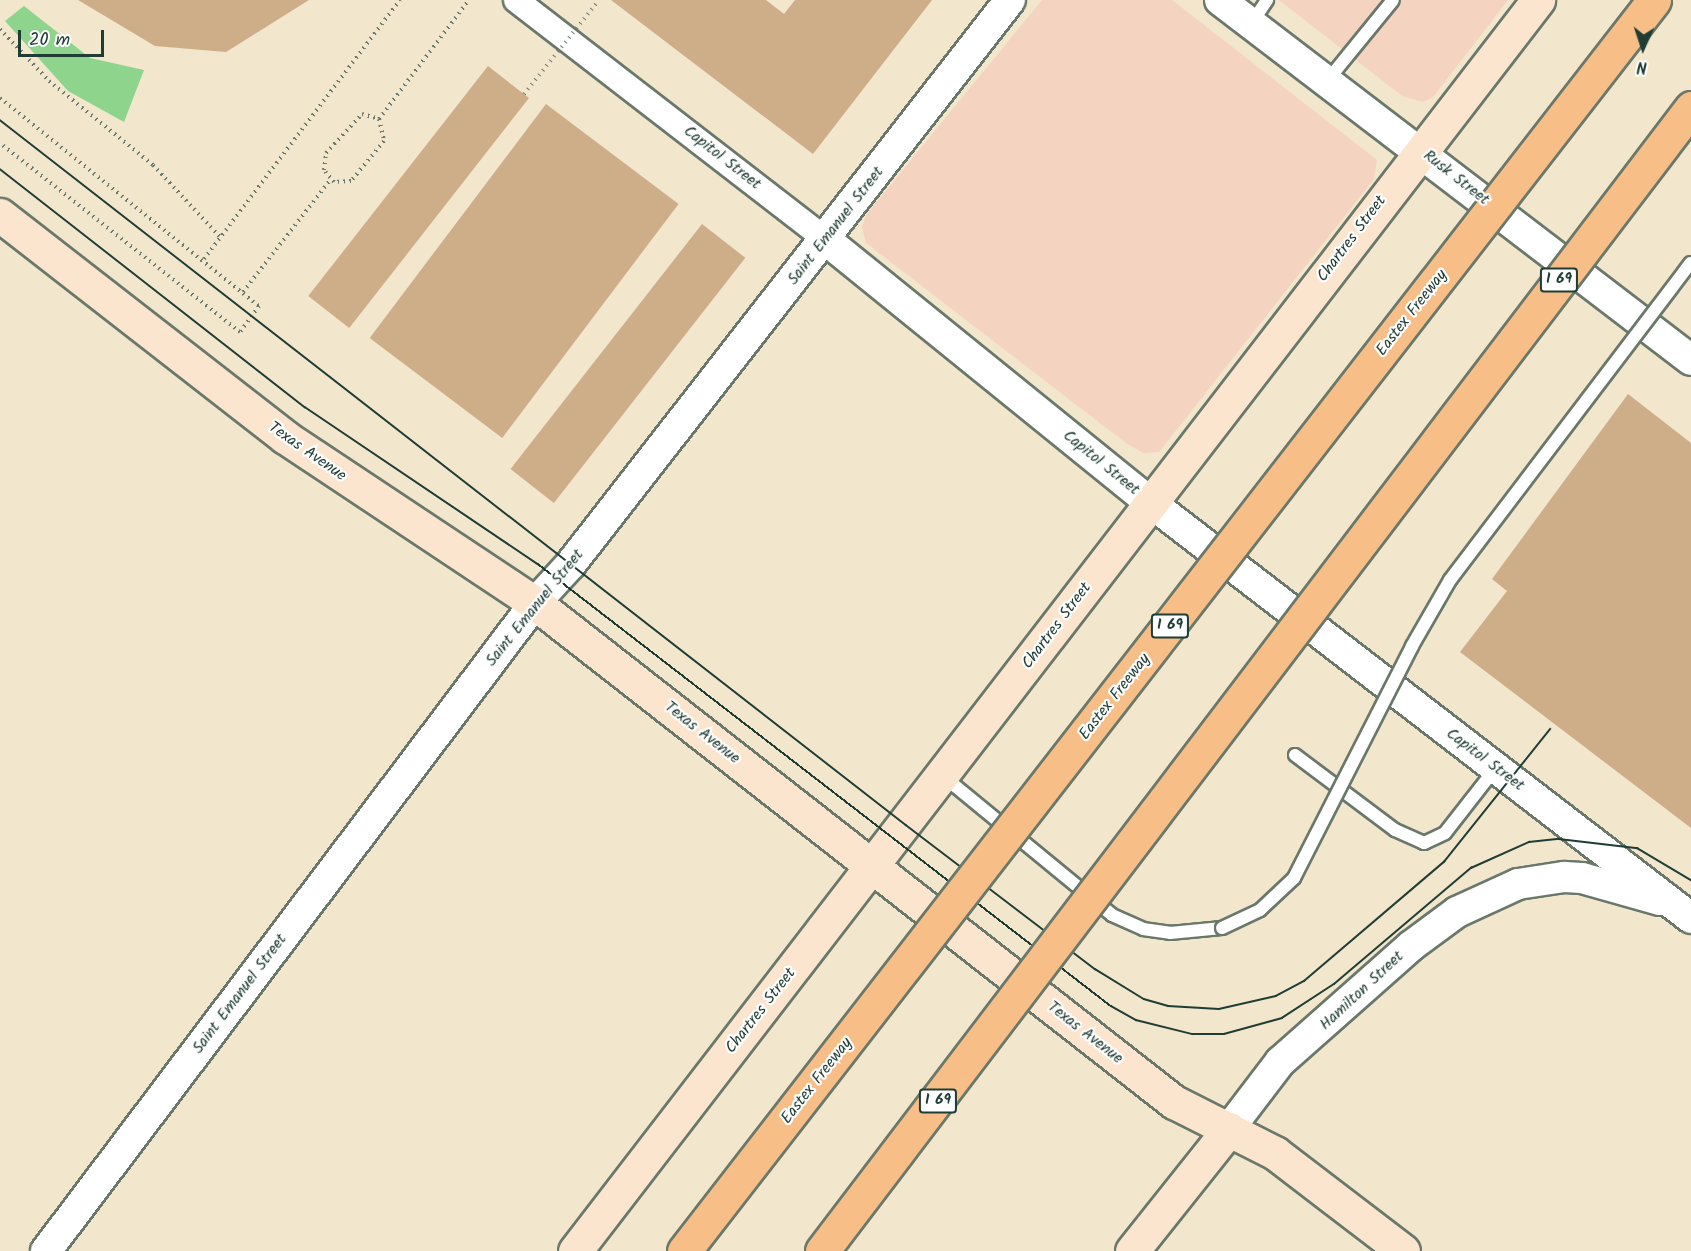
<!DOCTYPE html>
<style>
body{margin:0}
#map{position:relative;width:1691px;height:1251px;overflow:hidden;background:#f2e6cd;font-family:Kalam,sans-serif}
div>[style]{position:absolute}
.built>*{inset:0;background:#f4d3c1}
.green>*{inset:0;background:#8ed48d}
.building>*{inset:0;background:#cead89;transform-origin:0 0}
.path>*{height:4px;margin-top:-2px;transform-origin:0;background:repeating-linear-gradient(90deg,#69786a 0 1.5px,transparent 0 6px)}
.roads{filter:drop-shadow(2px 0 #69786a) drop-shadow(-2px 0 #69786a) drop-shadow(0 2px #69786a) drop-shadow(0 -2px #69786a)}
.service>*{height:12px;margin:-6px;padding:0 6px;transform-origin:6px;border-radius:6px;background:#fff}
.minor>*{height:24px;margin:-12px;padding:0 12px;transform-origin:12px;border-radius:12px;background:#fff}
.tertiary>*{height:30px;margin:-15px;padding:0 15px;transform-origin:15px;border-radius:15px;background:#fff}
.secondary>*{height:33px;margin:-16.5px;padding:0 16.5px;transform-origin:16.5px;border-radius:16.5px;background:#fce5cf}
.tram>*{height:1.5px;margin:-0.75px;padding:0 0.75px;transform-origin:0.75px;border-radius:0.75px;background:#1f3d34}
.path-bridge>*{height:4px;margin-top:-2px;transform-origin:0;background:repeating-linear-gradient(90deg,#69786a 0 1.5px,transparent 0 6px)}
.bridges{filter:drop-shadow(2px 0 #69786a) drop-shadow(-2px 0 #69786a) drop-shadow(0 2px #69786a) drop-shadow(0 -2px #69786a)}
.service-bridge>*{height:12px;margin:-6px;padding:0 6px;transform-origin:6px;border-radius:6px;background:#fff}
.motorway-bridge>*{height:33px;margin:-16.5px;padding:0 16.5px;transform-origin:16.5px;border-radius:16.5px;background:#f7be88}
span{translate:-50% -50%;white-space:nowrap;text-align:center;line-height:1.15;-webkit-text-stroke:4.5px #fff;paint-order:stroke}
.shield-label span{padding:2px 4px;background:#fff;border:2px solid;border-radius:4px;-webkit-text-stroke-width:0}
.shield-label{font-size:15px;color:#1f3d34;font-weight:700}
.street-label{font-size:16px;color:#1f3d34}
.north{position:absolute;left:1613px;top:18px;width:60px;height:60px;-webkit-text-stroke:4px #fff;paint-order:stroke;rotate:183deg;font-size:16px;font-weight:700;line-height:24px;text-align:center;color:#1f3d34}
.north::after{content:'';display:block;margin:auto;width:21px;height:27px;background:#1f3d34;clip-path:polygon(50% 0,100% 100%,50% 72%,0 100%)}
.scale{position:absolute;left:18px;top:30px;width:86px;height:27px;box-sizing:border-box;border:3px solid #1f3d34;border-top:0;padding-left:8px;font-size:18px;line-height:21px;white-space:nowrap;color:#1f3d34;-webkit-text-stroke:4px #fff;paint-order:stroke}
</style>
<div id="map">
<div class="built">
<div style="clip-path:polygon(1042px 0,1172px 0,1377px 160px,1374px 179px,1159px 452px,1143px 453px,1126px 443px,866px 243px,862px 227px,866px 215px)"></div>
<div style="clip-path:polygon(1279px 0,1508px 0,1433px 97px,1423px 102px,1402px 96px)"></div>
</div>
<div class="green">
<div style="clip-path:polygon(24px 6px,90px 58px,144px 70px,124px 122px,68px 91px,5px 21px)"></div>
</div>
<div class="building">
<div style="clip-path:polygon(78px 0,309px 0,226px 52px,155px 46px)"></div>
<div style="clip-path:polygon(611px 0,766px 0,784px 14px,795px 0,932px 0,813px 154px)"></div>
<div style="left:488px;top:66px;width:52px;height:292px;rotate:38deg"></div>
<div style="left:546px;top:104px;width:166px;height:293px;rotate:37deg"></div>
<div style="left:702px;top:224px;width:55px;height:311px;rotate:38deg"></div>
<div style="clip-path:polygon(1628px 394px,1691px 443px,1691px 828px,1460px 652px,1507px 591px,1492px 579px)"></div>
</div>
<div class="path">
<div style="left:0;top:29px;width:71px;rotate:46.7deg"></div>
<div style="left:49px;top:81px;width:134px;rotate:38.9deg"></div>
<div style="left:153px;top:165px;width:100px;rotate:47deg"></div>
<div style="left:0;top:98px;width:332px;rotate:38.8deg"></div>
<div style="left:259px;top:306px;width:32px;rotate:126deg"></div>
<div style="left:240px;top:332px;width:305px;rotate:-141.8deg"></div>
<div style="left:362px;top:114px;width:18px;rotate:16deg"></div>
<div style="left:379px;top:119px;width:23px;rotate:77deg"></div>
<div style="left:384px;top:141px;width:52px;rotate:129.5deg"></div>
<div style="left:351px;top:181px;width:17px;rotate:177deg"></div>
<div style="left:334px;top:182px;width:16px;rotate:-130deg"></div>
<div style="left:324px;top:170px;width:17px;rotate:-83deg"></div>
<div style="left:326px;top:153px;width:53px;rotate:-47.3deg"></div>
<div style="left:379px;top:119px;width:149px;rotate:-52.9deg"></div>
<div style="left:204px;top:259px;width:325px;rotate:-52.9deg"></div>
<div style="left:243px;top:292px;width:143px;rotate:-52.1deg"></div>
</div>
<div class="roads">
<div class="service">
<div style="left:1251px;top:24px;width:29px;rotate:-56deg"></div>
<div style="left:1327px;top:81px;width:104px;rotate:-50.8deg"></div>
<div style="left:1295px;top:755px;width:125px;rotate:36.9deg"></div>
<div style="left:1395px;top:830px;width:32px;rotate:24deg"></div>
<div style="left:1424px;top:843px;width:23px;rotate:-25deg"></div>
<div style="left:1445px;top:833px;width:81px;rotate:-52deg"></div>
<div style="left:943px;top:776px;width:219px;rotate:39.4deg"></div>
<div style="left:1112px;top:915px;width:34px;rotate:24deg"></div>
<div style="left:1143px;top:929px;width:27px;rotate:8deg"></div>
<div style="left:1170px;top:933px;width:52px;rotate:-5.5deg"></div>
</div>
<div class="minor">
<div style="left:516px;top:0;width:392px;rotate:37.7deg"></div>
</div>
<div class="tertiary">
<div style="left:1220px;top:0;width:593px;rotate:37.39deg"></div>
<div style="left:826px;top:240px;width:418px;rotate:39deg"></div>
<div style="left:1151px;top:503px;width:681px;rotate:37.54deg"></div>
<div style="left:1229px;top:1129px;width:84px;rotate:-52.7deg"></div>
<div style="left:1280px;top:1062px;width:175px;rotate:-41.5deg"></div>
<div style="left:1411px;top:946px;width:57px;rotate:-36.5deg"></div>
<div style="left:1457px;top:912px;width:67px;rotate:-24.7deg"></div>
<div style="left:1518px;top:884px;width:47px;rotate:-8.7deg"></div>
<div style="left:1564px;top:877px;width:18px;rotate:3deg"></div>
<div style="left:1582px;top:878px;width:81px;rotate:15.8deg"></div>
<div style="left:46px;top:1251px;width:812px;rotate:-52.96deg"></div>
<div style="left:535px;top:603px;width:52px;rotate:-47.4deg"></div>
<div style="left:570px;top:565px;width:716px;rotate:-52.09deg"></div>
</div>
<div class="secondary">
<div style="left:0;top:215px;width:361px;rotate:37.9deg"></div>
<div style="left:285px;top:437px;width:300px;rotate:33.6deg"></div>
<div style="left:535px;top:603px;width:811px;rotate:37.99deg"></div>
<div style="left:1174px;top:1102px;width:113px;rotate:26.8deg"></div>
<div style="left:1275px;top:1153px;width:161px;rotate:37.4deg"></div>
<div style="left:575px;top:1251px;width:1579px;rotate:-52.41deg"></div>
<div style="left:1132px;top:1251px;width:156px;rotate:-51.5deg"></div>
</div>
</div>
<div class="tram">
<div style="left:0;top:120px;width:1148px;rotate:37.89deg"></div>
<div style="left:906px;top:825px;width:238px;rotate:37.3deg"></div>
<div style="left:1095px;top:969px;width:57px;rotate:31.5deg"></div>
<div style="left:1144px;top:999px;width:25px;rotate:16deg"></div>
<div style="left:1168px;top:1006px;width:51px;rotate:3.4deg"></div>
<div style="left:1219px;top:1009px;width:58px;rotate:-12.8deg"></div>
<div style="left:1276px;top:996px;width:32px;rotate:-28deg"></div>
<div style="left:1304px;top:981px;width:184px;rotate:-40.4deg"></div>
<div style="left:1444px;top:862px;width:170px;rotate:-51.4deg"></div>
<div style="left:0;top:169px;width:387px;rotate:38deg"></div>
<div style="left:305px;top:407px;width:281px;rotate:34deg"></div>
<div style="left:538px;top:564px;width:724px;rotate:37.65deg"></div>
<div style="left:1111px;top:1006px;width:29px;rotate:29deg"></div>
<div style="left:1136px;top:1020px;width:58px;rotate:14deg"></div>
<div style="left:1192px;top:1034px;width:32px"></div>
<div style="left:1224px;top:1034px;width:60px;rotate:-15.4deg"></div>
<div style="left:1282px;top:1018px;width:62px;rotate:-33.2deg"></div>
<div style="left:1334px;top:984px;width:180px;rotate:-40.3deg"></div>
<div style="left:1471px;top:868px;width:64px;rotate:-24.1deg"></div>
<div style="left:1529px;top:842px;width:30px;rotate:-6deg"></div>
<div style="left:1559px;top:839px;width:79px;rotate:6.6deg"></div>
<div style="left:1637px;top:848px;width:63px;rotate:30.7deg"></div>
</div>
<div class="path-bridge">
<div style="left:524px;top:94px;width:120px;rotate:-51.4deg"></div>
</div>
<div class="bridges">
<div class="service-bridge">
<div style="left:1222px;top:928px;width:42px;rotate:-25.3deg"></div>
<div style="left:1260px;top:910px;width:47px;rotate:-43.3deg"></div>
<div style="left:1294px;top:878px;width:260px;rotate:-63deg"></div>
<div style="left:1412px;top:646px;width:76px;rotate:-60.1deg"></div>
<div style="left:1450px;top:580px;width:398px;rotate:-52.8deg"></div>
</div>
<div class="motorway-bridge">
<div style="left:684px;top:1251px;width:1583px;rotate:-52.21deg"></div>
<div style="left:822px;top:1251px;width:1436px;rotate:-52.75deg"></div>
</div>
</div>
<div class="shield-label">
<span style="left:1559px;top:280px">I 69</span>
<span style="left:1170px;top:626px">I 69</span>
<span style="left:938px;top:1101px">I 69</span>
</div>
<div class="street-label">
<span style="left:722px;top:158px;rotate:38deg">Capitol Street</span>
<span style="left:1456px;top:178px;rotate:38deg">Rusk Street</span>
<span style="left:836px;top:226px;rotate:-52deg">Saint Emanuel Street</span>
<span style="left:1352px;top:239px;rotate:-53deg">Chartres Street</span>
<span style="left:1412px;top:313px;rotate:-52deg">Eastex Freeway</span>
<span style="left:307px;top:452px;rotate:35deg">Texas Avenue</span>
<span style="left:1101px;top:463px;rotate:39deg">Capitol Street</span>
<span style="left:535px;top:608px;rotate:-51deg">Saint Emanuel Street</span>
<span style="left:1057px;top:626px;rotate:-53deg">Chartres Street</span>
<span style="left:1115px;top:697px;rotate:-52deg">Eastex Freeway</span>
<span style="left:702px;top:733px;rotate:38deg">Texas Avenue</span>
<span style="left:1485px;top:760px;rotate:37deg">Capitol Street</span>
<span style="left:1362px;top:991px;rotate:-43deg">Hamilton Street</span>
<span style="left:240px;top:994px;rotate:-53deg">Saint Emanuel Street</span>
<span style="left:761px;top:1011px;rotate:-52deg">Chartres Street</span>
<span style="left:1085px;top:1033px;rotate:38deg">Texas Avenue</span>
<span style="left:817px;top:1081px;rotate:-52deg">Eastex Freeway</span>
</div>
<div class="north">N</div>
<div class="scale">20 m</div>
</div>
